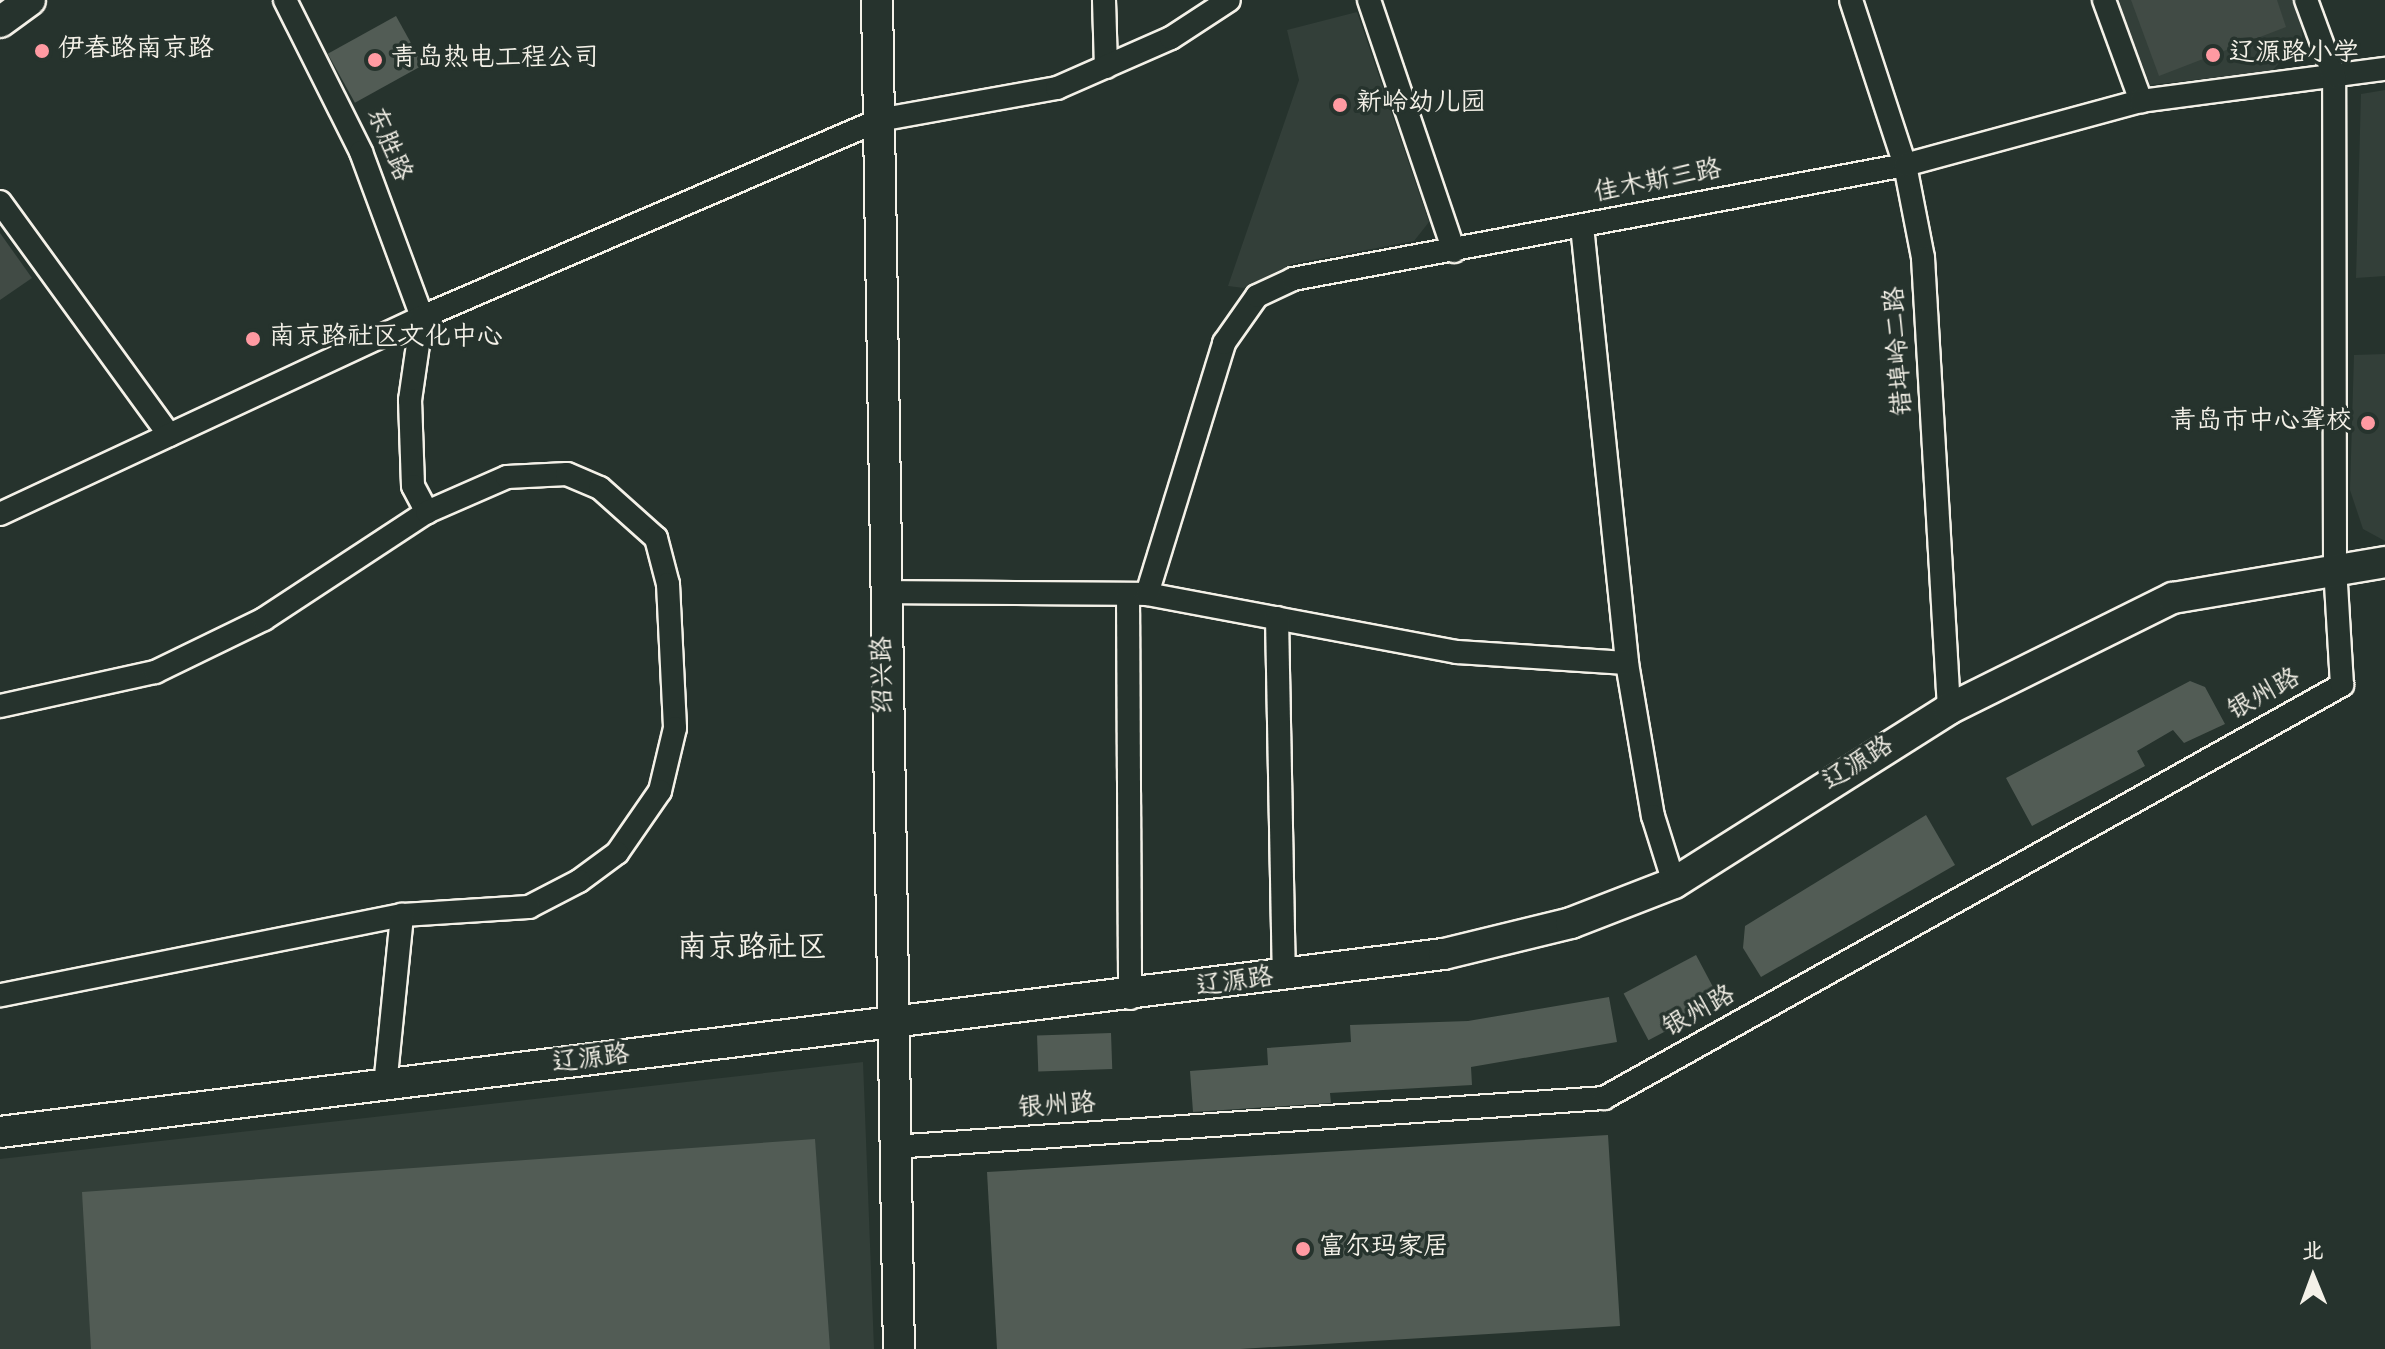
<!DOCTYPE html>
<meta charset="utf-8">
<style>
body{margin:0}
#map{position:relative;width:2385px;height:1349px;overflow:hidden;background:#26332d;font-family:"Indie Flower","LXGW WenKai TC",sans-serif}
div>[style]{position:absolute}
.built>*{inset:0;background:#333f39}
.green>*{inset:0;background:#414b45}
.building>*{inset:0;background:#525c55;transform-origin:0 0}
.roads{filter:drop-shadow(2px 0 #f4f1e8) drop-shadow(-2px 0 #f4f1e8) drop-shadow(0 2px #f4f1e8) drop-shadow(0 -2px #f4f1e8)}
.street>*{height:22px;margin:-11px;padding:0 11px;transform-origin:11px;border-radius:11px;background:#26332d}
.secondary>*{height:30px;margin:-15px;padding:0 15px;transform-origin:15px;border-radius:15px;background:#26332d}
.dots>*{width:22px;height:22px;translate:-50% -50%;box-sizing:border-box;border:4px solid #26332d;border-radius:50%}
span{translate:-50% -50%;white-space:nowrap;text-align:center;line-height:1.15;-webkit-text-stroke:7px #26332d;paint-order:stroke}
.poi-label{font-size:26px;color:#f4f1e8}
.left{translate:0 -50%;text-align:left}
.right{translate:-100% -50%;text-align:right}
.street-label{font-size:26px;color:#f4f1e8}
.quarter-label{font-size:30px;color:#f4f1e8}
.north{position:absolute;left:2273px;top:1237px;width:80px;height:80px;-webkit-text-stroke:6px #26332d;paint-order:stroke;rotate:359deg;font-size:22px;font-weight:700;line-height:32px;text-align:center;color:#f4f1e8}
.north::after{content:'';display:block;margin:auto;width:28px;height:36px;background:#f4f1e8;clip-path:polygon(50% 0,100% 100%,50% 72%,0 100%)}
</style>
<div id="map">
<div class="built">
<div style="clip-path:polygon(2118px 0,2300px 0,2302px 39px,2272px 71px,2150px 85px)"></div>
<div style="clip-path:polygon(1357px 12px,1429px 222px,1414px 241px,1292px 264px,1244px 288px,1228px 286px,1299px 80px,1287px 30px)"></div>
<div style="clip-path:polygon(2385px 90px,2385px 276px,2356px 278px,2361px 94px)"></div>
<div style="clip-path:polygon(2385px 354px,2385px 541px,2363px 529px,2350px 490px,2354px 355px)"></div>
<div style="clip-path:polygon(863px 1062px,874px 1349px,0 1349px,0 1159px)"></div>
</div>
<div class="green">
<div style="clip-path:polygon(2131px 0,2277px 0,2286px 27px,2159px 76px)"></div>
<div style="clip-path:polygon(0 233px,32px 278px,0 300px)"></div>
</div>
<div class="building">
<div style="left:396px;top:16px;width:56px;height:78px;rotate:61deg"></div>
<div style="clip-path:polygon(2190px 681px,2205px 687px,2225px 724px,2184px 743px,2173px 730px,2137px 751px,2145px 766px,2032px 826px,2006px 778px)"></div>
<div style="clip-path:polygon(1926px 815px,1955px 865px,1761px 977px,1743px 948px,1745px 926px)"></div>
<div style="left:1696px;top:955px;width:53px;height:82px;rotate:62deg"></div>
<div style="clip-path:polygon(1609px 997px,1617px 1042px,1471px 1067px,1472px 1085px,1330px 1093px,1331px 1103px,1193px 1112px,1190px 1071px,1268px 1065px,1267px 1048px,1351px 1042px,1350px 1025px,1468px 1021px)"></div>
<div style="left:1111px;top:1033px;width:36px;height:74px;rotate:88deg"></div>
<div style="clip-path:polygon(1608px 1135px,1620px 1326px,1240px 1349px,997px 1349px,987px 1172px)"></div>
<div style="clip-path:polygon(815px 1139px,830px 1349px,91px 1349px,82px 1192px)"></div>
</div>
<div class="roads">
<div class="street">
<div style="left:285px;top:0;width:170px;rotate:63.4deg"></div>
<div style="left:361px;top:152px;width:176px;rotate:69.7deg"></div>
<div style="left:422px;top:317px;width:84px;rotate:98.2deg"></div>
<div style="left:410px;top:400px;width:86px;rotate:88deg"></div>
<div style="left:413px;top:486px;width:30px;rotate:62deg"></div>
<div style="left:1104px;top:0;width:67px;rotate:88.3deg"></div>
<div style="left:1369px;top:0;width:265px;rotate:71.3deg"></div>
<div style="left:1851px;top:0;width:174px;rotate:71.9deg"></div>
<div style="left:1905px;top:165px;width:95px;rotate:79deg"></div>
<div style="left:1923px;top:258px;width:452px;rotate:86.7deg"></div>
<div style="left:2104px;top:0;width:108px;rotate:69.9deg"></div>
<div style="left:0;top:202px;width:288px;rotate:54deg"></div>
<div style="left:1582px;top:226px;width:439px;rotate:84.1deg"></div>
<div style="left:1627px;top:663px;width:155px;rotate:80.4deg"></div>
<div style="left:1653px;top:816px;width:70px;rotate:72.6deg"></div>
<div style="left:0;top:514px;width:466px;rotate:-25deg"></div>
<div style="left:422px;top:317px;width:498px;rotate:-23.3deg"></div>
<div style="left:879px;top:120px;width:181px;rotate:-10.2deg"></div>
<div style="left:1057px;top:88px;width:124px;rotate:-23.7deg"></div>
<div style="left:1171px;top:38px;width:69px;rotate:-33.2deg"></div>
<div style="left:884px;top:592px;width:263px;rotate:0.4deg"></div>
<div style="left:1147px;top:594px;width:315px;rotate:10.6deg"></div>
<div style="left:1457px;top:652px;width:170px;rotate:3.7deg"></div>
<div style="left:1128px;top:594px;width:404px;rotate:89.7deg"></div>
<div style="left:1147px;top:594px;width:263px;rotate:-72.9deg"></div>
<div style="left:1224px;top:343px;width:57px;rotate:-54.9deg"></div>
<div style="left:1257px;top:296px;width:40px;rotate:-25deg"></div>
<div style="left:1293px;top:279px;width:623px;rotate:-10.55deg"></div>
<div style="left:1905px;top:165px;width:245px;rotate:-15.2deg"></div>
<div style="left:2141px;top:101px;width:246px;rotate:-7.5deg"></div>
<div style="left:1277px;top:618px;width:359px;rotate:88.9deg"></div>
<div style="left:0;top:706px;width:159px;rotate:-12.4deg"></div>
<div style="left:155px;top:672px;width:121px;rotate:-25.9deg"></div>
<div style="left:264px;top:619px;width:195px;rotate:-33.3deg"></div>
<div style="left:427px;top:512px;width:87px;rotate:-23.6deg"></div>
<div style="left:507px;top:477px;width:60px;rotate:-2.9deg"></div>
<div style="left:567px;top:474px;width:36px;rotate:23deg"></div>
<div style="left:600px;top:488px;width:75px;rotate:41.8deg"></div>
<div style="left:656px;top:538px;width:48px;rotate:75.4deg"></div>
<div style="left:668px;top:584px;width:144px;rotate:87.2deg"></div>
<div style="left:675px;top:728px;width:65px;rotate:103.4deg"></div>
<div style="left:660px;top:791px;width:75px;rotate:124.7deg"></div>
<div style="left:617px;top:853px;width:47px;rotate:143.6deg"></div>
<div style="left:579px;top:881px;width:56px;rotate:152.5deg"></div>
<div style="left:529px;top:907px;width:127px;rotate:176.4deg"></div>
<div style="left:402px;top:915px;width:410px;rotate:168.7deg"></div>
<div style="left:385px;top:1086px;width:172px;rotate:-84.3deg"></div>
<div style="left:893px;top:1147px;width:713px;rotate:-3.94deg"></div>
<div style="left:1604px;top:1098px;width:846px;rotate:-29.23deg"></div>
<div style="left:2342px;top:685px;width:118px;rotate:-93.4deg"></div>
<div style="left:2335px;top:567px;width:491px;rotate:-90.1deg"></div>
<div style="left:2334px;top:76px;width:81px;rotate:-110.2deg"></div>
</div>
<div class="secondary">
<div style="left:877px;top:0;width:1349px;rotate:89.07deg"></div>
<div style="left:0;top:22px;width:37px;rotate:-36deg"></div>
<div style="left:0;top:1132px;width:1455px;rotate:-7.03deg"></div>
<div style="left:1444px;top:954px;width:131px;rotate:-13.7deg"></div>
<div style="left:1571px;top:923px;width:110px;rotate:-21.2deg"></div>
<div style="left:1674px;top:883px;width:325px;rotate:-32.3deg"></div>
<div style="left:1949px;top:709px;width:250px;rotate:-26.4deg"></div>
<div style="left:2173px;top:598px;width:215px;rotate:-9.6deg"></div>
</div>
</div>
<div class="dots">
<div style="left:42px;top:51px;background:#ff9aa2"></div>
<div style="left:2213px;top:55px;background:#ff9aa2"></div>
<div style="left:375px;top:60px;background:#ff9aa2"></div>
<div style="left:1340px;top:105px;background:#ff9aa2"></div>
<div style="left:253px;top:339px;background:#ff9aa2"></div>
<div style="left:2368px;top:423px;background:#ff9aa2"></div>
<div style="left:1303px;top:1249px;background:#ff9aa2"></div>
</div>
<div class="poi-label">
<span class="left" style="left:58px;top:51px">伊春路南京路</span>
<span class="left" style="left:2229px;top:55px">辽源路小学</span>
<span class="left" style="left:391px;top:60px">青岛热电工程公司</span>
<span class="left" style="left:1356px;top:105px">新岭幼儿园</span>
<span class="left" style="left:269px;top:339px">南京路社区文化中心</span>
<span class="right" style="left:2352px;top:423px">青岛市中心聋校</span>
<span class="left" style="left:1319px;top:1249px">富尔玛家居</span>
</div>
<div class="street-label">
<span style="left:387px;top:145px;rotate:67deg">东胜路</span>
<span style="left:1658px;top:183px;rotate:-11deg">佳木斯三路</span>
<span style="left:1901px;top:351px;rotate:-94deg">错埠岭二路</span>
<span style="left:885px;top:675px;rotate:-91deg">绍兴路</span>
<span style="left:2265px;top:696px;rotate:-29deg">银州路</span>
<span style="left:1859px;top:765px;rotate:-32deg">辽源路</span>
<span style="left:1235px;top:984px;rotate:-8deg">辽源路</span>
<span style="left:1700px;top:1013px;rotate:-29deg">银州路</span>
<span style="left:591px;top:1061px;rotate:-7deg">辽源路</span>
<span style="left:1057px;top:1108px;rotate:-4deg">银州路</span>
</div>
<div class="quarter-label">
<span style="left:752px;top:949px">南京路社区</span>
</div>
<div class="north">北</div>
</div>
